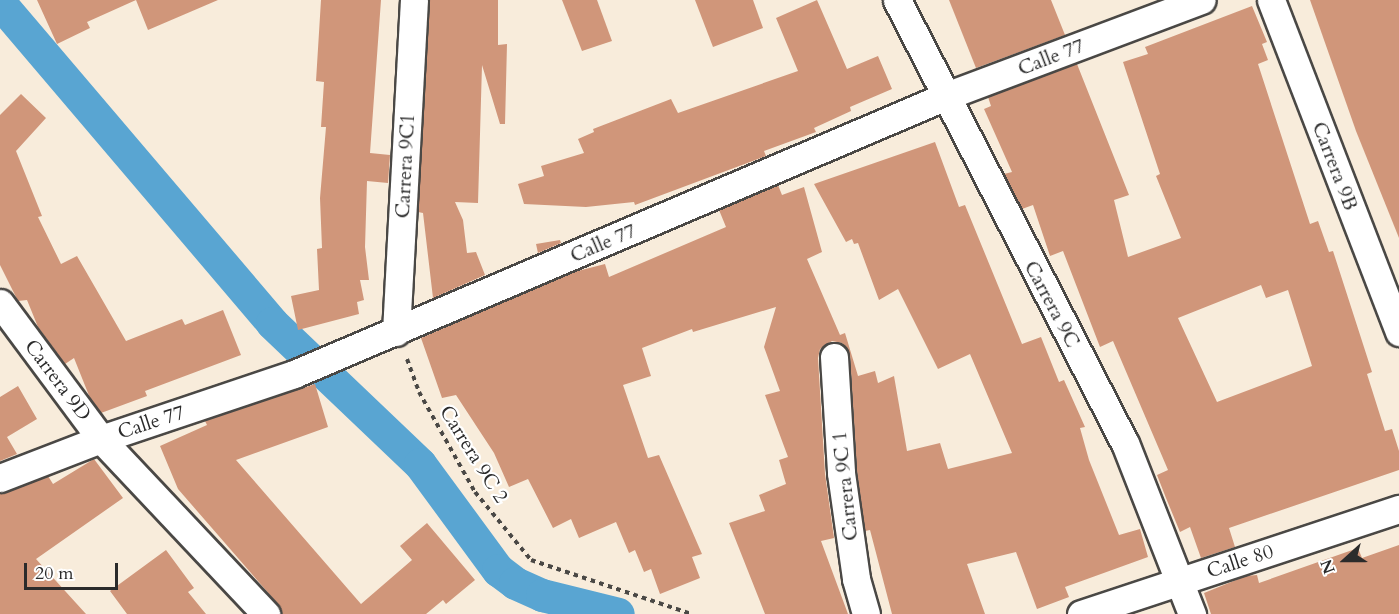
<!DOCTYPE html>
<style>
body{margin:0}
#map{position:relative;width:1399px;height:614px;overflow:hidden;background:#f8ecdb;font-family:Cardo,serif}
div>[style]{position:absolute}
.canal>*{height:33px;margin:-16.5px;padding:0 16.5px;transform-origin:16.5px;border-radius:16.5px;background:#59a5d2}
.building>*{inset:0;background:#d0967a}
.path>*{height:4px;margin-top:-2px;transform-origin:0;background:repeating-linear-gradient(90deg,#4a4845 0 4.5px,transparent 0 9px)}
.roads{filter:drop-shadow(2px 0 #4a4845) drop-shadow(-2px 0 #4a4845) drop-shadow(0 2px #4a4845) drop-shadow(0 -2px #4a4845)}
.street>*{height:27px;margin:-13.5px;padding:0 13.5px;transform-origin:13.5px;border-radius:13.5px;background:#fff}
span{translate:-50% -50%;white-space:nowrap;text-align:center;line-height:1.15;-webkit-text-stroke:4.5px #fff;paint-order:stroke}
.street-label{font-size:20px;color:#2b2b2b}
.north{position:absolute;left:1315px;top:530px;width:60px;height:60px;-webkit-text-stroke:4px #fff;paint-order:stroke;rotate:249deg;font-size:16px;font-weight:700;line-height:24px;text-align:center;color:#2b2b2b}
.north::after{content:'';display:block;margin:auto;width:21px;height:27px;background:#2b2b2b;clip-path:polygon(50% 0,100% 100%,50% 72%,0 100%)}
.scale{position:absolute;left:24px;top:563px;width:94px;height:27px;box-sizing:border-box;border:3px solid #2b2b2b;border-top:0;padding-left:8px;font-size:18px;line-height:21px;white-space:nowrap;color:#2b2b2b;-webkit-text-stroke:4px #fff;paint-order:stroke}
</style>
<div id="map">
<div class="canal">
<div style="left:0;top:3px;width:420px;rotate:49.6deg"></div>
<div style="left:272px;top:323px;width:204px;rotate:43.6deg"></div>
<div style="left:420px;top:464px;width:132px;rotate:53.7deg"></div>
<div style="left:498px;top:570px;width:21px;rotate:37deg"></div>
<div style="left:515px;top:583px;width:30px;rotate:24deg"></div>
<div style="left:542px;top:595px;width:78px;rotate:14deg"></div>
</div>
<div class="building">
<div style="clip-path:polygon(37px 0,218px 0,148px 30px,136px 0,87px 22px,90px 28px,57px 44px)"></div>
<div style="clip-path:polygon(321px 0,381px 0,370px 153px,390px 155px,388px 183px,367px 181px,365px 247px,369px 280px,360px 280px,364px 300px,357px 302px,359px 314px,298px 330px,291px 296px,319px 290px,317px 249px,322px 248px,320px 198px,326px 127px,321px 127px,324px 82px,316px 81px)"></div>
<div style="clip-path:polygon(430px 0,498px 0,498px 45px,507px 44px,505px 124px,500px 124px,482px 65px,478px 203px,455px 202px,463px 220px,467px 253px,476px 252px,485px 275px,433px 298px,423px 213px,418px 212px)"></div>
<div style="clip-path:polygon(562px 0,597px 0,612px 41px,582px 51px)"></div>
<div style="clip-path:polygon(695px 0,753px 0,763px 28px,713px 47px)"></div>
<div style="clip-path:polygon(817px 0,847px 69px,878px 56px,892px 89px,850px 107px,851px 111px,814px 128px,816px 132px,764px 151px,766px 156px,635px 205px,634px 202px,586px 207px,524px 204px,518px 184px,544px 176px,541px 166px,584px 153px,578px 139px,594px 132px,593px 129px,671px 99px,678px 113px,798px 71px,776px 18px)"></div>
<div style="clip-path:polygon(949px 0,1051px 0,1065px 35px,976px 68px)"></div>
<div style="clip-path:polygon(1310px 0,1399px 0,1399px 238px,1356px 131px)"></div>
<div style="clip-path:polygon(evenodd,1252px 6px,1267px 42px,1262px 44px,1268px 60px,1258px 64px,1310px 224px,1318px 221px,1329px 252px,1333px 251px,1372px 372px,1367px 374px,1385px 431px,1392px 429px,1399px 451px,1399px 470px,1229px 528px,1235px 547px,1201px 558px,1190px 527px,1180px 532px,1166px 498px,1157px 475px,1168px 470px,1113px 341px,1100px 347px,1063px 251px,1050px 256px,1033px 205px,1022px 209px,1004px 174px,1012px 172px,984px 109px,991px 106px,988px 97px,1077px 64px,1129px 195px,1114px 200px,1128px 257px,1181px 238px,1156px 176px,1160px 174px,1123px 62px,1148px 54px,1145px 47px,1252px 6px,1261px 285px,1266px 298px,1288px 290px,1312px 366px,1217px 402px,1178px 318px,1261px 285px)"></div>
<div style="clip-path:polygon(21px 94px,46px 118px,16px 151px,42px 216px,38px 217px,61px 264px,77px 256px,126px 341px,182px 319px,185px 325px,223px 310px,241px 355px,145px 391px,147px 396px,101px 413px,90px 398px,74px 358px,65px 364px,38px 327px,27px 300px,18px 301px,0 265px,0 115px)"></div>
<div style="clip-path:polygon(935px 142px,959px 207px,965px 205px,1022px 344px,1041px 337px,1059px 382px,1064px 380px,1085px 427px,1080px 428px,1089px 460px,1119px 535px,1140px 529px,1148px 557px,1065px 587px,1069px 597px,1037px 609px,1016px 552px,967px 564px,985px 614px,892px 614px,870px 530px,865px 531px,857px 471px,850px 355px,842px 343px,832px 341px,820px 349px,818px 358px,825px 474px,834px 538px,821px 541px,848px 614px,765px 614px,729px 523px,765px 511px,759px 495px,786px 484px,779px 460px,788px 457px,765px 395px,780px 391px,764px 347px,776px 307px,693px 332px,692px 329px,642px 348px,651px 376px,623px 385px,648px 458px,659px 455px,702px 554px,692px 557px,700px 578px,660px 594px,651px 569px,644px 572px,635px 550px,629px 553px,616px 522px,579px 538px,571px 519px,553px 528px,528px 479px,509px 487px,494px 453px,456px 395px,442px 398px,421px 338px,570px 273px,605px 264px,609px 277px,726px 227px,719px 210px,778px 185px,782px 195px,804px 187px,822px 252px,807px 259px,840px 335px,845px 333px,858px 376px,875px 371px,878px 383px,894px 376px,907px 451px,940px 443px,948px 469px,1012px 453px,970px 354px,938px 369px,898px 289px,879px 300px,858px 243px,854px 244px,852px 239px,846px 242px,814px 184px)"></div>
<div style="clip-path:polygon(560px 240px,561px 243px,538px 253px,536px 244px)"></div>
<div style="clip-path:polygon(315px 384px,328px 427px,236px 460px,361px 604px,412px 560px,400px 546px,427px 523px,475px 580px,446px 604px,443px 600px,426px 614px,282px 614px,277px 603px,178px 489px,160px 446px,207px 425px,205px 421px)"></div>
<div style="clip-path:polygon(18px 386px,37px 419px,7px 437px,17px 454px,0 461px,0 397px)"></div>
<div style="clip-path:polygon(94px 459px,123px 498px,36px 559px,86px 614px,0 614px,0 493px,48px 476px,53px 484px)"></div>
<div style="clip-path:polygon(1399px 545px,1399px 614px,1211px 614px,1204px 593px,1246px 576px,1257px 575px,1259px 583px,1358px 548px,1362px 558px)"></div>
<div style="clip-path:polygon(166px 550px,194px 588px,188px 592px,206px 614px,127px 614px,110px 591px)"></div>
</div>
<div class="path">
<div style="left:407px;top:359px;width:35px;rotate:70deg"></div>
<div style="left:419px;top:392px;width:115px;rotate:60.8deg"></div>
<div style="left:475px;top:492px;width:88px;rotate:50.5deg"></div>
<div style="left:531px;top:560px;width:169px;rotate:18.6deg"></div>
</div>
<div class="roads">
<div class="street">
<div style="left:897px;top:0;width:498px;rotate:62.8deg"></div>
<div style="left:1125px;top:443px;width:184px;rotate:68.6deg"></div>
<div style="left:1271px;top:0;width:356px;rotate:68.9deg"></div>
<div style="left:0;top:303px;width:169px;rotate:53.4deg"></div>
<div style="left:101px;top:439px;width:241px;rotate:46.7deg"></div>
<div style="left:396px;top:332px;width:332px;rotate:-86.9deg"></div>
<div style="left:834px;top:357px;width:116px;rotate:86.5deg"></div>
<div style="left:841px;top:473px;width:107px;rotate:81.9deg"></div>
<div style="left:856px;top:579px;width:36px;rotate:74deg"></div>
<div style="left:0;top:478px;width:108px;rotate:-21.1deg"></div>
<div style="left:101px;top:439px;width:204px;rotate:-18.6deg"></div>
<div style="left:294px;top:374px;width:709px;rotate:-23.09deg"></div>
<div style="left:946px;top:96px;width:273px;rotate:-20.6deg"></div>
<div style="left:1081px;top:614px;width:335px;rotate:-18.3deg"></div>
</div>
</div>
<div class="street-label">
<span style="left:1051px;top:57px;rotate:-21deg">Calle 77</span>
<span style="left:405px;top:166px;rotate:-87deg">Carrera 9C1</span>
<span style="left:1335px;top:166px;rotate:69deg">Carrera 9B</span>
<span style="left:603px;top:243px;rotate:-23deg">Calle 77</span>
<span style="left:1052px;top:304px;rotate:62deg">Carrera 9C</span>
<span style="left:58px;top:380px;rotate:53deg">Carrera 9D</span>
<span style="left:151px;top:422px;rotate:-18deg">Calle 77</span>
<span style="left:474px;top:454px;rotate:58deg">Carrera 9C 2</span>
<span style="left:845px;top:486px;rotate:-96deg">Carrera 9C 1</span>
<span style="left:1240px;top:561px;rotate:-18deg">Calle 80</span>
</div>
<div class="north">N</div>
<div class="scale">20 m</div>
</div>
